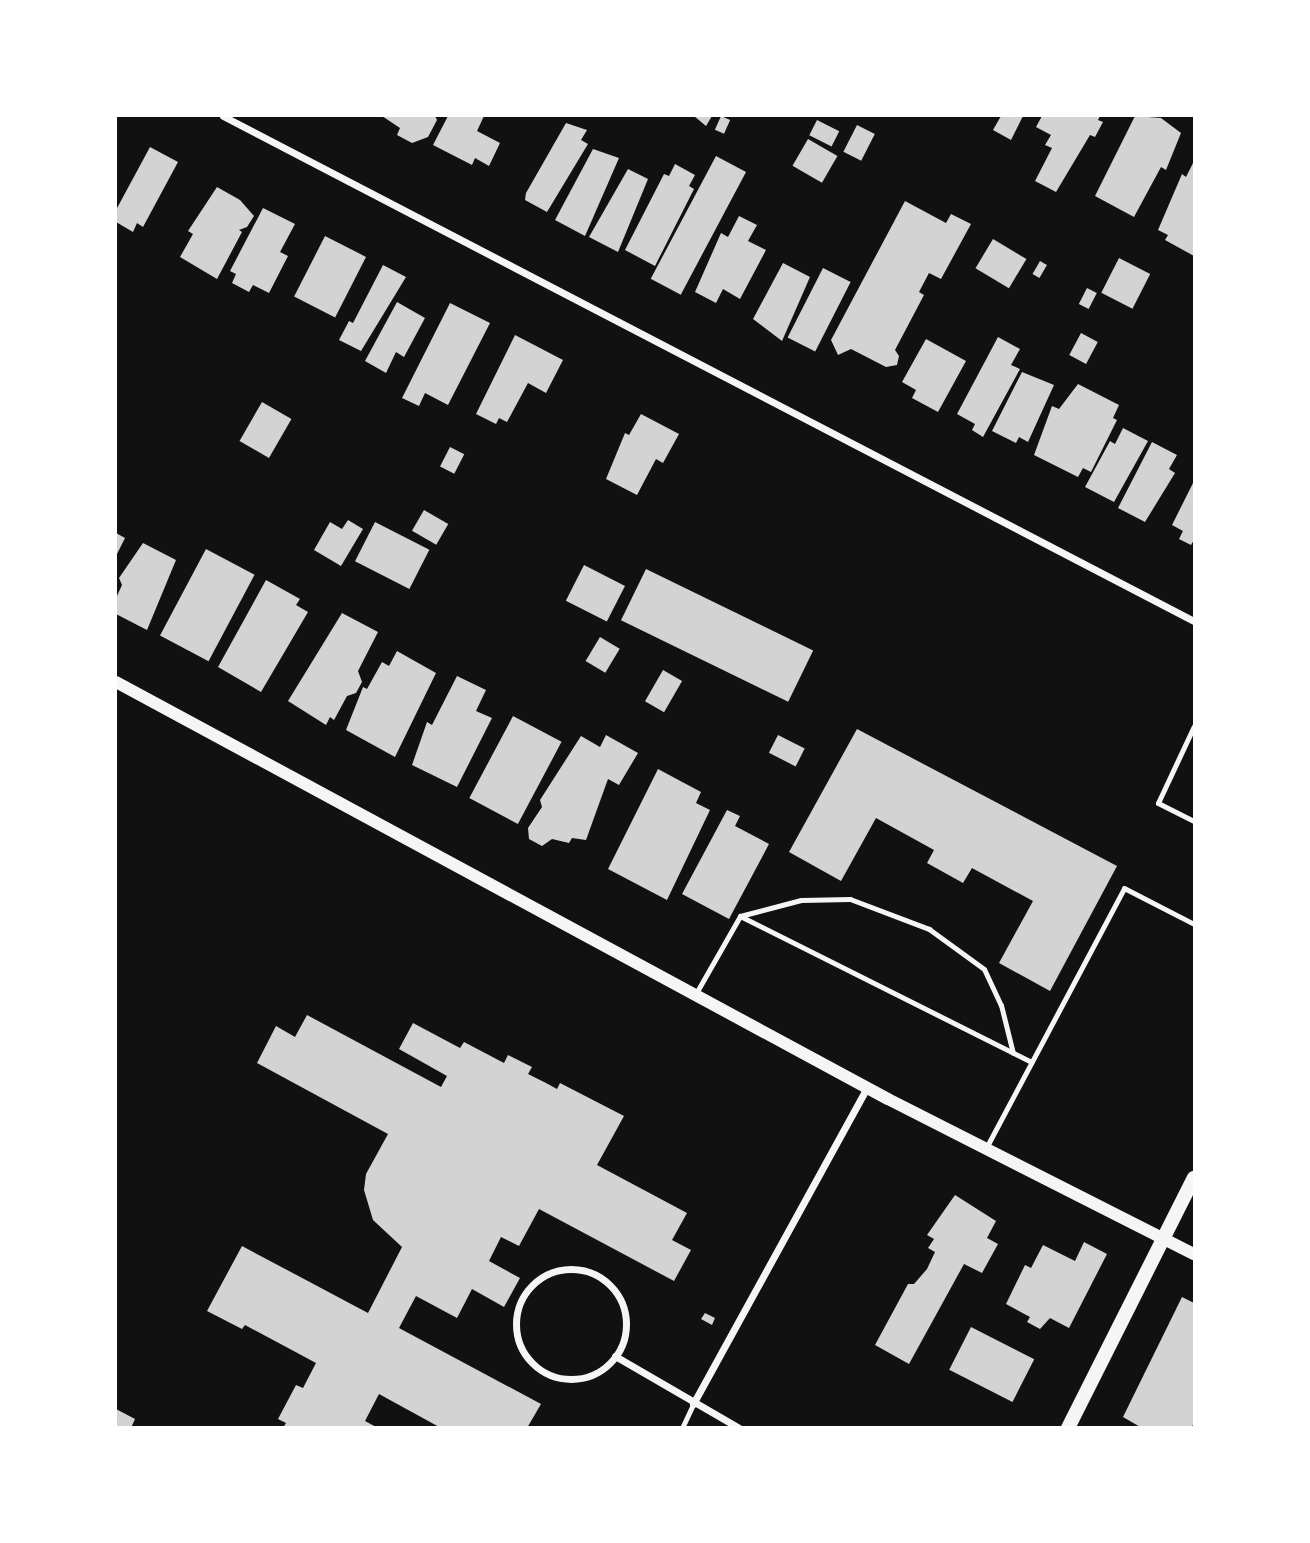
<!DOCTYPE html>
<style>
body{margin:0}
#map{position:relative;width:1310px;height:1543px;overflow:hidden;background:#111;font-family:"Times New Roman",serif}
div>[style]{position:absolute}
.building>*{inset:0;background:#d3d3d3;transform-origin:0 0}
.service>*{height:5px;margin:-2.5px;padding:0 2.5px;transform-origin:2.5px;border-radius:2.5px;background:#f5f5f5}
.minor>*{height:7px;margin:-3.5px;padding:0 3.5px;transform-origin:3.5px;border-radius:3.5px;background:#f5f5f5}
.minor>.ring{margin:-3.5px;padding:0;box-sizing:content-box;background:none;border:7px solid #f5f5f5;border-radius:50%}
.tertiary>*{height:12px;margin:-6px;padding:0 6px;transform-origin:6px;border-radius:6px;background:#f5f5f5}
.secondary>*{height:14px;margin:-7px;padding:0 7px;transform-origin:7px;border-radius:7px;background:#f5f5f5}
span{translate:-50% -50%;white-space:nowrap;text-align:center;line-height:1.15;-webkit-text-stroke:7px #fff;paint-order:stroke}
.frame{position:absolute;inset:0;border:117px solid #fff;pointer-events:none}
</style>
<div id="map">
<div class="building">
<div style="clip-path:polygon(382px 116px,435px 116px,437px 120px,428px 137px,412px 143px,397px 135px,400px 128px)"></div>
<div style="clip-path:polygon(448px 116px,484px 116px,477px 131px,500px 143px,489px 166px,475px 158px,472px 165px,433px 145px)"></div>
<div style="clip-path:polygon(694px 116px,712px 116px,706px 126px)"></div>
<div style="left:721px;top:116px;width:10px;height:15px;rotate:24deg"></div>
<div style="clip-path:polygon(1001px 116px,1023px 116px,1011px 140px,993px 130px)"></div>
<div style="clip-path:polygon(1042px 116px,1100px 116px,1098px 120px,1103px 122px,1095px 137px,1090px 135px,1056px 192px,1035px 181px,1052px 148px,1045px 145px,1051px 135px,1036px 127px)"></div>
<div style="clip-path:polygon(1135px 116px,1161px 118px,1181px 133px,1166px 170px,1161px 167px,1134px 217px,1095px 196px)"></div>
<div style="left:817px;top:120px;width:25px;height:17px;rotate:27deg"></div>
<div style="clip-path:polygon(566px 123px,587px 130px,581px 140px,588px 144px,547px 212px,525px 200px,526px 193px)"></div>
<div style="left:857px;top:125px;width:20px;height:30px;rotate:27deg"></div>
<div style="left:808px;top:139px;width:34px;height:31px;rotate:30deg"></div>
<div style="clip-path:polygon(150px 147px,178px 162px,143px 227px,137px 223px,133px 232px,116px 222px,116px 210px)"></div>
<div style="clip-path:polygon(593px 149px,619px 158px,585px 236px,555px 220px)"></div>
<div style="left:716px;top:156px;width:34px;height:139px;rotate:28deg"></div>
<div style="clip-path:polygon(1194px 161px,1194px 256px,1165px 240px,1168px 235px,1158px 230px,1182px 174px,1186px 177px)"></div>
<div style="clip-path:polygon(675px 164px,695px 175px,689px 186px,694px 189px,655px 266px,625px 250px,664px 174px,669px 176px)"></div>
<div style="clip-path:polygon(628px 169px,648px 179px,618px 252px,589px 237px)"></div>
<div style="clip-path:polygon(217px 187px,240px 200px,254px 216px,247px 227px,239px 230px,242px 232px,217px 279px,180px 257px,193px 234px,188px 231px)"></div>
<div style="clip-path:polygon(905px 201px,946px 223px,951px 214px,971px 224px,941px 279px,929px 273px,919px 292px,924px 295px,895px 350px,899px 356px,897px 365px,886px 367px,851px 349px,838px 355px,831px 340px)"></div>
<div style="clip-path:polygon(263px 208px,295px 224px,280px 252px,288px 256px,269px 293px,253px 285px,249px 292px,232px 283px,236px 274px,230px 271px)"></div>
<div style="clip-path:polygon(739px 216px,757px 225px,748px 241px,766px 250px,740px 299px,723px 289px,716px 303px,695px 292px,721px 233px,728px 237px)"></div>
<div style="left:325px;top:236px;width:46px;height:68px;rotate:27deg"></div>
<div style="left:993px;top:239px;width:39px;height:34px;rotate:31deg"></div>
<div style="left:1119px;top:258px;width:35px;height:39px;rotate:27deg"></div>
<div style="left:1040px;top:261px;width:8px;height:15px;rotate:30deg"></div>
<div style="clip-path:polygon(783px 263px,810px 277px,782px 341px,753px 319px)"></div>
<div style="clip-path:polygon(383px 265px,406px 277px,361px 351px,339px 340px,349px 321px,353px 323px)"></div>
<div style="left:823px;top:268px;width:31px;height:78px;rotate:27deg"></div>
<div style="left:1087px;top:288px;width:11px;height:18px;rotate:27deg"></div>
<div style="clip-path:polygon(397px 302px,425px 318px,404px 357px,396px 352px,386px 373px,365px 361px)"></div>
<div style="clip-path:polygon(450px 303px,490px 323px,448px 405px,425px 393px,419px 406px,402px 398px)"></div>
<div style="left:1081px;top:333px;width:19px;height:25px;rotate:28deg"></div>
<div style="clip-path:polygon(515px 335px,563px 360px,546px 393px,528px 383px,507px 422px,499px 418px,496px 424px,476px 414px)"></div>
<div style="clip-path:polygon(998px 337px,1020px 349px,1011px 365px,1020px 369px,983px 437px,972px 430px,975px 424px,957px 414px)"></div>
<div style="clip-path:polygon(926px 339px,966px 361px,938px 412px,912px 398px,916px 390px,902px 382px)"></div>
<div style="clip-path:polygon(1022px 372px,1054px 385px,1028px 442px,1019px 437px,1016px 443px,992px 431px)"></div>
<div style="clip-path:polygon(1078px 384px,1119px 405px,1113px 418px,1117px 420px,1091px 472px,1083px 468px,1078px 477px,1034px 455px,1052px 406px,1059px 409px)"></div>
<div style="left:262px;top:402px;width:34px;height:45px;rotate:30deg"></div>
<div style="clip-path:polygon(641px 414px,679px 434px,663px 463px,656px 459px,637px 495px,606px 479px,625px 433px,629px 435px)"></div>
<div style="clip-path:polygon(1123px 428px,1148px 441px,1114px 502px,1085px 487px,1110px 441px,1115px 444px)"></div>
<div style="clip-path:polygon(1152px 442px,1177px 455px,1169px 469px,1175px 473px,1145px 522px,1118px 508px)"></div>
<div style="left:450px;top:447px;width:16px;height:22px;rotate:27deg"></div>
<div style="clip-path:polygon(1194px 481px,1194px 540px,1191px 545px,1179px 539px,1183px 531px,1172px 525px)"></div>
<div style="left:424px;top:510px;width:28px;height:24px;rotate:30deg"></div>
<div style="clip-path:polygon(348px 520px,363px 529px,341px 566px,314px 550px,330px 522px,342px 529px)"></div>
<div style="left:375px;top:522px;width:61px;height:44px;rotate:27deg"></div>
<div style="clip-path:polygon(116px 533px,125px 538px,116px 556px)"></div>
<div style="clip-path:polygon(143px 543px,176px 560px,147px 630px,116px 614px,116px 598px,122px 585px,119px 578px)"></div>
<div style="left:206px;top:549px;width:55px;height:98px;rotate:28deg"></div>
<div style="left:584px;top:565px;width:46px;height:40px;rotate:27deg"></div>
<div style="left:646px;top:569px;width:186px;height:57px;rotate:26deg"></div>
<div style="clip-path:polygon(266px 580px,300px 599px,296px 605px,308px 612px,261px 692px,218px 667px)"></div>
<div style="clip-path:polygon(342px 613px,378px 632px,358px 671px,362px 682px,356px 693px,347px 696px,334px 720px,330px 717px,326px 725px,288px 701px)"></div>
<div style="left:600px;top:637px;width:23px;height:28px;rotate:31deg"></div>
<div style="clip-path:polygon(397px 651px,436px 673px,395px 757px,346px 730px,363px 687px,367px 689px,382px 662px,389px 666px)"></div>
<div style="left:663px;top:670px;width:22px;height:36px;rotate:30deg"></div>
<div style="clip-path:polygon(457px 676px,486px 690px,476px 711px,492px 718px,457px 787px,412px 765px,427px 722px,432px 725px)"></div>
<div style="left:513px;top:716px;width:55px;height:93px;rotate:28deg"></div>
<div style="clip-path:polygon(857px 729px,1117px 866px,1050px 991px,999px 963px,1033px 901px,972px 868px,963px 883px,927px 863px,934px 850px,876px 818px,841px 881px,789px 852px)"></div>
<div style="clip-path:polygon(606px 735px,638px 753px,619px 785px,608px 779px,586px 840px,572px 838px,569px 843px,552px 839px,542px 846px,529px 839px,528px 828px,542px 807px,540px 800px,581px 736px,600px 747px)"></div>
<div style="left:778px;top:735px;width:30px;height:20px;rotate:27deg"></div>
<div style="clip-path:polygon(658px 769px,701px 792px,696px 803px,710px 810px,667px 900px,608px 869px)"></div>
<div style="clip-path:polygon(727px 810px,740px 816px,735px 826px,769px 844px,729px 919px,682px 894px)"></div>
<div style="clip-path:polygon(307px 1015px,441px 1087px,447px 1076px,399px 1049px,413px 1023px,460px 1048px,464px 1042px,504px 1063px,508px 1055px,532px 1067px,528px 1074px,546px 1083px,557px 1089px,560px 1083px,624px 1116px,597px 1165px,687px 1213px,672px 1240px,691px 1250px,674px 1281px,539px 1209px,519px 1246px,501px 1237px,489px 1261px,520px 1278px,504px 1307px,472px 1289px,457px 1318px,416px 1296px,399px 1328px,541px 1404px,527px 1428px,441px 1428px,379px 1394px,365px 1421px,378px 1428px,283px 1428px,286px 1423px,278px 1419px,296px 1385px,303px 1388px,316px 1363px,245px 1325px,242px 1329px,207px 1311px,242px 1246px,368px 1313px,402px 1247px,373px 1220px,364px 1190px,366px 1174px,388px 1134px,257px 1063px,276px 1026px,295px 1037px)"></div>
<div style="clip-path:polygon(955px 1195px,996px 1221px,987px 1238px,998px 1244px,982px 1273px,964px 1264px,909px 1364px,875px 1345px,908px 1284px,914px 1284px,927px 1269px,935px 1252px,928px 1248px,934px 1239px,927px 1235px)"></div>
<div style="clip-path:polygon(1084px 1242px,1107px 1254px,1069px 1328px,1050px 1318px,1040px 1329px,1027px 1322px,1030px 1317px,1006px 1304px,1025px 1265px,1031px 1268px,1043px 1245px,1075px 1261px)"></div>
<div style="clip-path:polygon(1182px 1297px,1194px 1303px,1194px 1423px,1191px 1428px,1142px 1428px,1123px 1417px)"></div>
<div style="clip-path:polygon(705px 1313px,715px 1318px,712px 1325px,701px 1319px)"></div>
<div style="left:971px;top:1327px;width:71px;height:48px;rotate:27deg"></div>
<div style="clip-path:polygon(116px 1409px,135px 1419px,131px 1428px,116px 1428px)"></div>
</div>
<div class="service">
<div style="left:1194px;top:726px;width:85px;rotate:115.1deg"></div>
<div style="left:1158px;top:803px;width:40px;rotate:26.6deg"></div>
<div style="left:740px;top:916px;width:63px;rotate:-14.7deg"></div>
<div style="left:801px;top:900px;width:49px;rotate:-1.2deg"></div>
<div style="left:850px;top:899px;width:85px;rotate:20.8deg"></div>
<div style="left:929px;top:929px;width:68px;rotate:36deg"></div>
<div style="left:984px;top:969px;width:40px;rotate:65deg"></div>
<div style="left:1001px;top:1005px;width:49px;rotate:76deg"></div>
<div style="left:695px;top:995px;width:91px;rotate:-60.3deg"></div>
<div style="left:740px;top:916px;width:326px;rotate:26.6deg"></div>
<div style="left:986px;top:1148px;width:294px;rotate:-62deg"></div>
<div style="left:1124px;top:888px;width:79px;rotate:27.2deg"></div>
<div style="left:682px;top:1428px;width:26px;rotate:-65deg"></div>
</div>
<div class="minor">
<div style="left:223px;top:116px;width:1094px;rotate:27.48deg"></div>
<div class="ring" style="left:516px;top:1269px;width:103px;height:103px"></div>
<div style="left:615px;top:1356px;width:143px;rotate:30.1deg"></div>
<div style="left:693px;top:1404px;width:362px;rotate:-61.2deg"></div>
</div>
<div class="tertiary">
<div style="left:116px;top:682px;width:877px;rotate:28.38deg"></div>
<div style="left:888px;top:1099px;width:343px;rotate:26.9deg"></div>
</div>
<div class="secondary">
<div style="left:1068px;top:1428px;width:280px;rotate:-63.3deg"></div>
</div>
<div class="frame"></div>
</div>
